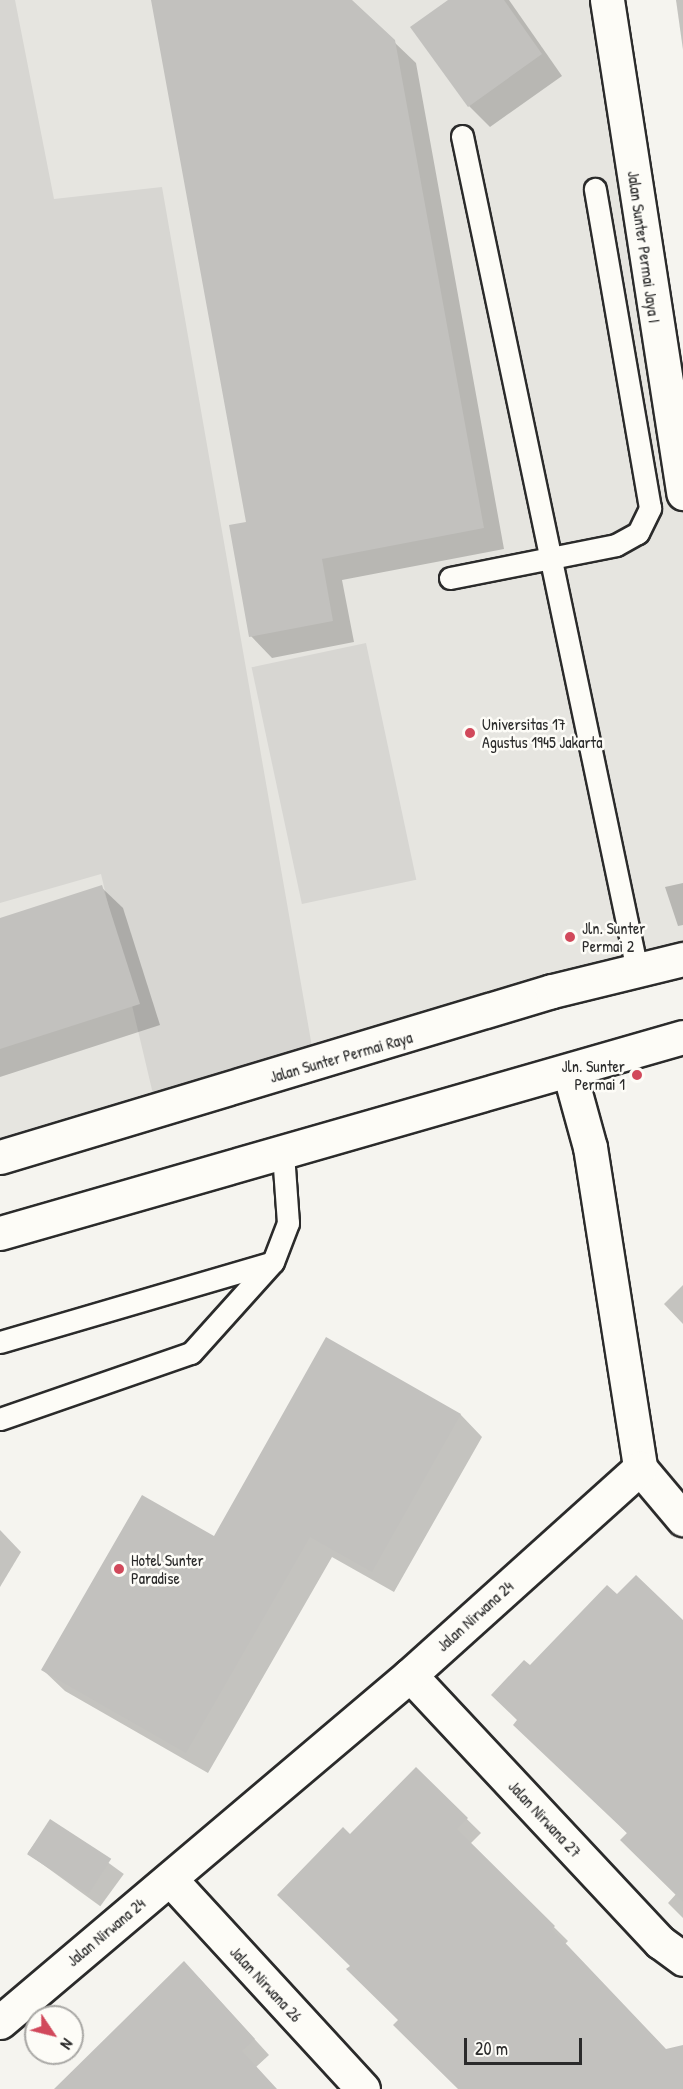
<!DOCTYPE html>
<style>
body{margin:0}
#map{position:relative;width:683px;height:2089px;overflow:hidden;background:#f5f4ef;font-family:"Patrick Hand",sans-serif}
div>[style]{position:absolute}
.built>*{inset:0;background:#e6e5e0}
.green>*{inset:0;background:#d7d6d2;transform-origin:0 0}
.shadow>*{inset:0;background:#0003;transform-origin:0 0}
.building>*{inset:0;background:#c2c1be;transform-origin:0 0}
.roads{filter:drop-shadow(2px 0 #2b2b2b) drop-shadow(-2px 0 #2b2b2b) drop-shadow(0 2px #2b2b2b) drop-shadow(0 -2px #2b2b2b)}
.service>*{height:21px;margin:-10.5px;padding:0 10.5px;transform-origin:10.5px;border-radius:10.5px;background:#fdfcf7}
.minor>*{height:33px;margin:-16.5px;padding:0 16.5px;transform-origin:16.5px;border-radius:16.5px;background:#fdfcf7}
.tertiary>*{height:33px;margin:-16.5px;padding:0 16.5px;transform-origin:16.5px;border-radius:16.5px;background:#fdfcf7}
.dots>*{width:16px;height:16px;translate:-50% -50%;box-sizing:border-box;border:3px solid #fdfcf7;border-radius:50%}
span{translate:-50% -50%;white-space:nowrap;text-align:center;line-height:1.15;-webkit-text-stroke:5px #fdfcf7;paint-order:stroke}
.street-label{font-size:16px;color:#2b2b2b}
.poi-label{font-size:16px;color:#2b2b2b}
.left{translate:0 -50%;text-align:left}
.right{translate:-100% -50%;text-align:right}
.north{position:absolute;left:24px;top:2005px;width:60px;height:60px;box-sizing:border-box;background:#fdfcf7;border:2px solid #a9a8a5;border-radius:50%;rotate:125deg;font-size:16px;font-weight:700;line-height:24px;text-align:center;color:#2b2b2b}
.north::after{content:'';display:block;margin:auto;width:21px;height:27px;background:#d1495b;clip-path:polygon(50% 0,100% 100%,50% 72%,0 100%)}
.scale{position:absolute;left:464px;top:2038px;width:118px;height:27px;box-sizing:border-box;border:3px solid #2b2b2b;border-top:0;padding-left:8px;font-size:18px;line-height:21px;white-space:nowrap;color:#2b2b2b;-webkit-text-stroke:4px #fdfcf7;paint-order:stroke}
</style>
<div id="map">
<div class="built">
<div style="clip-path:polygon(0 0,607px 0,683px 508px,683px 958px,0 1157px)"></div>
</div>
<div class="green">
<div style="clip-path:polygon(0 0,15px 0,54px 199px,162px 187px,315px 1064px,157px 1111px,101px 874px,0 903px)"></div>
<div style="left:366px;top:643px;width:242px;height:117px;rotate:78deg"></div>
</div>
<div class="shadow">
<div style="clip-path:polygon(153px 0,350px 0,416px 63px,504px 549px,342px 580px,354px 642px,272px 658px,251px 636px,247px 523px)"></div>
<div style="clip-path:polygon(450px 0,509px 0,562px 76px,490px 127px,469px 106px)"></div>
<div style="clip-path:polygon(676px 0,683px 0,683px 50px)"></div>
<div style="clip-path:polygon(683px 883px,683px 925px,678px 926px,665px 887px)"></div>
<div style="clip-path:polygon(101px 887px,123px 908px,160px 1025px,0 1077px,0 919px)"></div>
<div style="clip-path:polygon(683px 1285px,683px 1324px,664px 1304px)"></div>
<div style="clip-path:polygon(327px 1339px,461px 1415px,482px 1437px,394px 1592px,332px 1557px,208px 1773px,65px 1691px,43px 1670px,215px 1538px)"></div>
<div style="clip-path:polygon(0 1530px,21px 1552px,0 1587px)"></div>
<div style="clip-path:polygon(617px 1597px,683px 1622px,683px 1918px,668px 1903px,677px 1893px,628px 1834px,519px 1720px,530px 1667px)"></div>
<div style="clip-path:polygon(416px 1769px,481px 1833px,470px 1844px,568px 1941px,565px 1944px,666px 2050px,683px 2046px,683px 2089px,460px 2089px,352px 1966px,350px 1836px)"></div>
<div style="left:51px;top:1821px;width:90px;height:40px;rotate:36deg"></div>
<div style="clip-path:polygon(199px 1978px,269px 2055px,256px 2067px,276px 2089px,56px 2089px)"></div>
</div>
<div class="building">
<div style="clip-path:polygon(151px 0,352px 0,395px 40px,484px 528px,322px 559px,333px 621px,249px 637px,229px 525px,246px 522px)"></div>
<div style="clip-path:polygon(448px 0,504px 0,542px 54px,468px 107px,410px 27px)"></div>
<div style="clip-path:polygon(102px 885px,140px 1004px,0 1049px,0 918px)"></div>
<div style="clip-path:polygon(326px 1337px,461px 1414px,372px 1572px,310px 1537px,186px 1753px,41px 1670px,142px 1495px,214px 1536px)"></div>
<div style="clip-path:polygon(636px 1575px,683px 1620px,683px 1902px,620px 1840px,627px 1833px,513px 1725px,517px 1720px,491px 1695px,524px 1660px,530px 1665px,607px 1585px,617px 1594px)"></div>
<div style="clip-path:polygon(416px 1767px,468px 1818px,457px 1829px,555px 1926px,552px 1929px,666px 2049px,683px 2045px,683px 2089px,458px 2089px,393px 2025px,398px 2020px,346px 1969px,350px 1966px,277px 1895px,343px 1827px,350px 1834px)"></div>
<div style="left:50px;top:1819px;width:73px;height:42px;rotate:33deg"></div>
<div style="clip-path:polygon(184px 1961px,255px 2039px,242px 2051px,277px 2089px,54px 2089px)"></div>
</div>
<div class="roads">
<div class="service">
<div style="left:462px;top:136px;width:852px;rotate:78.15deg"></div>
<div style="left:450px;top:578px;width:169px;rotate:-11.2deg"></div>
<div style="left:616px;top:545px;width:25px;rotate:-29deg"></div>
<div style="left:638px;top:533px;width:28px;rotate:-64deg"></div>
<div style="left:650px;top:508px;width:324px;rotate:-99.8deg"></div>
<div style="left:0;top:1342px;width:284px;rotate:-16.3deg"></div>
<div style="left:0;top:1419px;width:202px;rotate:-19.1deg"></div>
<div style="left:191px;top:1353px;width:122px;rotate:-48deg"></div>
<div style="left:273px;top:1262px;width:42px;rotate:-69deg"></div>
<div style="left:288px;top:1223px;width:70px;rotate:-94.1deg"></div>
</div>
<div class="minor">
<div style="left:607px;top:0;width:499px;rotate:81.2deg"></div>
<div style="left:569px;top:1071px;width:79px;rotate:74.6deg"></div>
<div style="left:590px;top:1147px;width:325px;rotate:81.1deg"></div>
<div style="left:640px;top:1468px;width:67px;rotate:49.9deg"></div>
<div style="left:410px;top:1675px;width:366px;rotate:46.9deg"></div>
<div style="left:660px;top:1942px;width:29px;rotate:36deg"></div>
<div style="left:170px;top:1879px;width:285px;rotate:47.4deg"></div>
<div style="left:0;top:2022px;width:537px;rotate:-40.24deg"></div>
<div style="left:410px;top:1675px;width:309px;rotate:-42deg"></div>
</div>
<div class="tertiary">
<div style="left:0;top:1157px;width:576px;rotate:-16.74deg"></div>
<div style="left:552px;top:991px;width:135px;rotate:-13.7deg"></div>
<div style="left:0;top:1233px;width:711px;rotate:-16.01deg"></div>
</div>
</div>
<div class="dots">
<div style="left:470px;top:733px;background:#d1495b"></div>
<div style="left:570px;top:937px;background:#d1495b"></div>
<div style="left:637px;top:1075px;background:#d1495b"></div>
<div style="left:119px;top:1569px;background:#d1495b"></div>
</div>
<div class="street-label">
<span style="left:644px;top:247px;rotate:82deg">Jalan Sunter Permai Jaya I</span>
<span style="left:341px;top:1057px;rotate:-16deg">Jalan Sunter Permai Raya</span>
<span style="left:475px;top:1616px;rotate:-42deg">Jalan Nirwana 24</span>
<span style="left:545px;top:1819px;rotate:47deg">Jalan Nirwana 27</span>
<span style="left:106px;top:1932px;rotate:-40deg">Jalan Nirwana 24</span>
<span style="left:266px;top:1984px;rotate:47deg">Jalan Nirwana 26</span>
</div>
<div class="poi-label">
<span class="left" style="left:482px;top:733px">Universitas 17<br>Agustus 1945 Jakarta</span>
<span class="left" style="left:582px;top:937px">Jln. Sunter<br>Permai 2</span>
<span class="right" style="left:625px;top:1075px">Jln. Sunter<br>Permai 1</span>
<span class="left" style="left:131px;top:1569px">Hotel Sunter<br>Paradise</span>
</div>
<div class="north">N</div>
<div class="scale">20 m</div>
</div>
